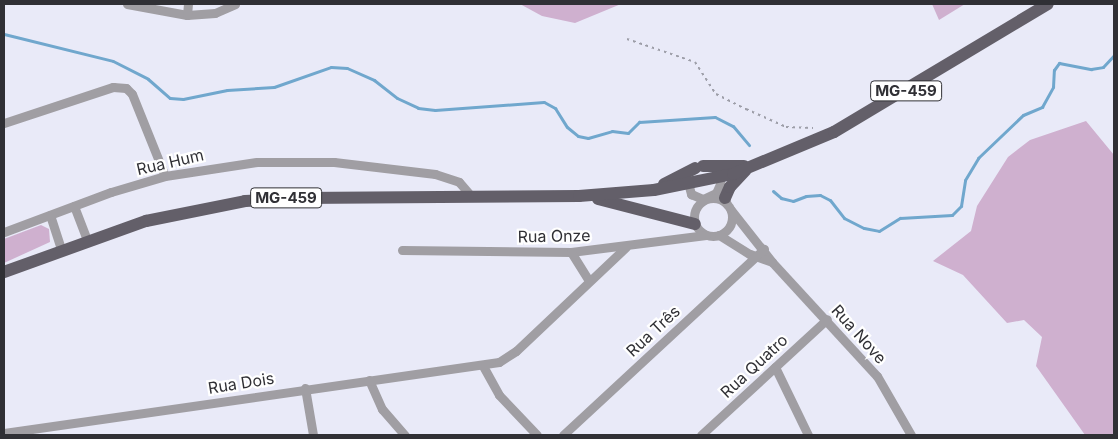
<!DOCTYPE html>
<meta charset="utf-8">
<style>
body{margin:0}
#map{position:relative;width:1118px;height:439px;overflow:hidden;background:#e9eaf8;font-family:Inter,sans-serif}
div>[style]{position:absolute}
.green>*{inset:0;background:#cfb0cf}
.stream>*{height:3px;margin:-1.5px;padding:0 1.5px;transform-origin:1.5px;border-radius:1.5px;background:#70a7cd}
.path>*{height:2px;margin-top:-1px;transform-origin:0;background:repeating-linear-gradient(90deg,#9d9ea8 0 2.5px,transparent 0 6.5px)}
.street>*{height:9px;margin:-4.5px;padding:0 4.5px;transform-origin:4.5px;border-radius:4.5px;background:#a09ea3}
.street>.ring{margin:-4.5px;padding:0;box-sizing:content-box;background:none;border:9px solid #a09ea3;border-radius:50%}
.primary>*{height:12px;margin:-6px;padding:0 6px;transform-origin:6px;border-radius:6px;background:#635f69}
span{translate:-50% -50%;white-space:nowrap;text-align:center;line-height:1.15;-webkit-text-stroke:4.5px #fff;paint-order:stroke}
.shield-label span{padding:1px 4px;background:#fff;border:1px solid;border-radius:4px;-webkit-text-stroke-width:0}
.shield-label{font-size:15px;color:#303035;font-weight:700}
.street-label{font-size:16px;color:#303035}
.frame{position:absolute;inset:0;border:5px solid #303035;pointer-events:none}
</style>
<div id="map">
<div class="green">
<div style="clip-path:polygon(520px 4px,621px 4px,575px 23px,542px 16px)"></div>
<div style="clip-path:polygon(932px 4px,965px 4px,939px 20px)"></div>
<div style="clip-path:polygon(1086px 121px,1114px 155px,1114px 435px,1085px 435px,1036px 366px,1042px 337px,1024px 320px,1007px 323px,963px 275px,933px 261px,971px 231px,977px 206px,1008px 157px,1030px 140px)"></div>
<div style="clip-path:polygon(41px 225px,49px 229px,50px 242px,4px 263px,4px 239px)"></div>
</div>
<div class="stream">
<div style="left:4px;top:34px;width:112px;rotate:13.9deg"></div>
<div style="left:113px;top:61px;width:39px;rotate:27deg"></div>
<div style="left:148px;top:79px;width:29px;rotate:41deg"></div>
<div style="left:170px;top:98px;width:13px;rotate:4deg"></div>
<div style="left:183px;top:99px;width:45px;rotate:-11.6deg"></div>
<div style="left:227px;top:90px;width:47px;rotate:-3.7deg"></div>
<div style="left:274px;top:87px;width:60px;rotate:-19.3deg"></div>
<div style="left:331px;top:67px;width:16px;rotate:4deg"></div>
<div style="left:347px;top:68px;width:30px;rotate:24deg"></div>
<div style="left:374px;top:80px;width:29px;rotate:38deg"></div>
<div style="left:397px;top:98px;width:23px;rotate:25deg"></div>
<div style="left:418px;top:108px;width:17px;rotate:7deg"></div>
<div style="left:435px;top:110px;width:109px;rotate:-4.2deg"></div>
<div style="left:544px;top:102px;width:13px;rotate:29deg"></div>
<div style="left:555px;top:108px;width:22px;rotate:58deg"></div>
<div style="left:567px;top:127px;width:14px;rotate:39deg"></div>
<div style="left:578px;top:136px;width:10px;rotate:11deg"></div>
<div style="left:588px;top:138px;width:25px;rotate:-16deg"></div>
<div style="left:612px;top:131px;width:16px;rotate:7deg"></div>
<div style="left:628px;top:133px;width:16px;rotate:-45deg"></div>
<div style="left:639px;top:122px;width:76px;rotate:-3.8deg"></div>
<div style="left:715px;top:117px;width:20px;rotate:27deg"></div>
<div style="left:733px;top:126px;width:25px;rotate:50deg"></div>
<div style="left:773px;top:191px;width:11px;rotate:41deg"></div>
<div style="left:781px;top:198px;width:12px;rotate:14deg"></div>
<div style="left:793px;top:201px;width:14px;rotate:-21deg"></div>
<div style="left:806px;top:196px;width:14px;rotate:-4deg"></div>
<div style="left:820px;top:195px;width:11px;rotate:27deg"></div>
<div style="left:830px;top:200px;width:23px;rotate:52deg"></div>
<div style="left:844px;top:218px;width:22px;rotate:27deg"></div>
<div style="left:864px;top:228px;width:15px;rotate:11deg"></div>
<div style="left:879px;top:231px;width:25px;rotate:-32deg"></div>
<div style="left:900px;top:218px;width:52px;rotate:-3.3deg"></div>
<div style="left:952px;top:215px;width:13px;rotate:-45deg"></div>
<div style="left:961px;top:206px;width:26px;rotate:-81deg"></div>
<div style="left:965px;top:180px;width:26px;rotate:-59deg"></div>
<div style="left:978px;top:158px;width:62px;rotate:-43.7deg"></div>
<div style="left:1023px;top:115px;width:21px;rotate:-23deg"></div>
<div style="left:1042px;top:107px;width:23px;rotate:-61deg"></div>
<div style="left:1053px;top:87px;width:17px;rotate:-87deg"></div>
<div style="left:1054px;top:70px;width:9px;rotate:-54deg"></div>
<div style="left:1059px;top:63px;width:33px;rotate:11deg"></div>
<div style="left:1091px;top:69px;width:12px;rotate:-9deg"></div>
<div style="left:1103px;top:67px;width:16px;rotate:-47deg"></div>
</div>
<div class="path">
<div style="left:627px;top:39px;width:72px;rotate:18.7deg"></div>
<div style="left:695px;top:62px;width:38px;rotate:57deg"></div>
<div style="left:716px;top:94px;width:34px;rotate:27deg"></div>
<div style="left:746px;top:109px;width:44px;rotate:24.2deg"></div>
<div style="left:786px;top:127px;width:27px;rotate:2deg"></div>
</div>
<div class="street">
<div style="left:127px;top:4px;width:61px;rotate:10.4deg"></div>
<div style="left:187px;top:15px;width:28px;rotate:-4deg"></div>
<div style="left:215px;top:13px;width:22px;rotate:-24deg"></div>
<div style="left:187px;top:15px;width:11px;rotate:-85deg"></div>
<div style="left:4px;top:123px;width:115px;rotate:-18.3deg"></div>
<div style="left:113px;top:87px;width:13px;rotate:4deg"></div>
<div style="left:126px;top:88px;width:8px;rotate:45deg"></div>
<div style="left:132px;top:94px;width:88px;rotate:68.1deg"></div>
<div style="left:717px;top:172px;width:34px;rotate:73deg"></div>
<div style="left:687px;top:179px;width:16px;rotate:75deg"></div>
<div style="left:691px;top:194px;width:13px;rotate:23deg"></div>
<div style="left:703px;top:199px;width:14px;rotate:-25deg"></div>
<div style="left:716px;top:193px;width:10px;rotate:-66deg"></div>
<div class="ring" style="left:694px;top:198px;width:29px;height:29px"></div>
<div style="left:74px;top:206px;width:36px;rotate:69deg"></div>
<div style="left:731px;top:210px;width:66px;rotate:51.7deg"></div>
<div style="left:772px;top:262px;width:155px;rotate:47.4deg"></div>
<div style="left:877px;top:376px;width:68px;rotate:60deg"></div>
<div style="left:50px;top:215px;width:36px;rotate:72deg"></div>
<div style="left:4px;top:232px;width:114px;rotate:-20.5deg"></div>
<div style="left:111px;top:192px;width:56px;rotate:-16.5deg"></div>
<div style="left:165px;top:176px;width:93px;rotate:-8.7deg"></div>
<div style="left:257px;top:162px;width:77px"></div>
<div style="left:334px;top:162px;width:102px;rotate:6.8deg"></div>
<div style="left:435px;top:174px;width:25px;rotate:18deg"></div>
<div style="left:459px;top:182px;width:20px;rotate:49deg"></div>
<div style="left:719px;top:235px;width:36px;rotate:32deg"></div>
<div style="left:750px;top:254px;width:23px;rotate:20deg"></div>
<div style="left:402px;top:250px;width:169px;rotate:0.7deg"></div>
<div style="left:571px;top:252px;width:136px;rotate:-7.2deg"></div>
<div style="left:571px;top:252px;width:34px;rotate:58deg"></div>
<div style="left:483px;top:366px;width:33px;rotate:61deg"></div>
<div style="left:499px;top:395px;width:55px;rotate:46.5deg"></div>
<div style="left:775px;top:367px;width:76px;rotate:64.1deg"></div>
<div style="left:369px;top:380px;width:32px;rotate:66deg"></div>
<div style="left:382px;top:409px;width:35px;rotate:49deg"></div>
<div style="left:305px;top:388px;width:48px;rotate:80.3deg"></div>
<div style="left:4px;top:433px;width:500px;rotate:-8.16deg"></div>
<div style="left:499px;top:362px;width:20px;rotate:-33deg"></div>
<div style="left:516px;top:351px;width:151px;rotate:-43.4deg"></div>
<div style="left:563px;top:435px;width:274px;rotate:-42.8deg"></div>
<div style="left:701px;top:435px;width:171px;rotate:-42.6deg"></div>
</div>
<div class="primary">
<div style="left:703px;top:166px;width:41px"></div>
<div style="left:664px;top:184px;width:35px;rotate:-27deg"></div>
<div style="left:725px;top:198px;width:12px;rotate:-66deg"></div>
<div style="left:730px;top:187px;width:23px;rotate:-47deg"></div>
<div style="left:598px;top:199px;width:100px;rotate:14.5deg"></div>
<div style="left:4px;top:272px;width:151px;rotate:-19.8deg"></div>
<div style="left:146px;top:221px;width:101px;rotate:-11.4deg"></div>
<div style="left:245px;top:201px;width:55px;rotate:-3.1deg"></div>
<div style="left:300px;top:198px;width:279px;rotate:-0.4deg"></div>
<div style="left:579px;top:196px;width:75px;rotate:-4.6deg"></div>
<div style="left:654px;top:190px;width:81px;rotate:-11.4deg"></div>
<div style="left:733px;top:174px;width:109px;rotate:-22.6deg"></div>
<div style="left:834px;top:132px;width:249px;rotate:-30.9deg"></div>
</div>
<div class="shield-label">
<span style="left:906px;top:91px">MG-459</span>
<span style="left:286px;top:198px">MG-459</span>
</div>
<div class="street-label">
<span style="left:170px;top:162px;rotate:-13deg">Rua Hum</span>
<span style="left:554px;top:236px;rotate:-1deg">Rua Onze</span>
<span style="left:653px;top:331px;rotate:-43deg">Rua Três</span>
<span style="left:859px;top:334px;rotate:48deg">Rua Nove</span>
<span style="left:754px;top:366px;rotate:-43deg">Rua Quatro</span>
<span style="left:241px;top:383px;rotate:-9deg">Rua Dois</span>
</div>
<div class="frame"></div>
</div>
